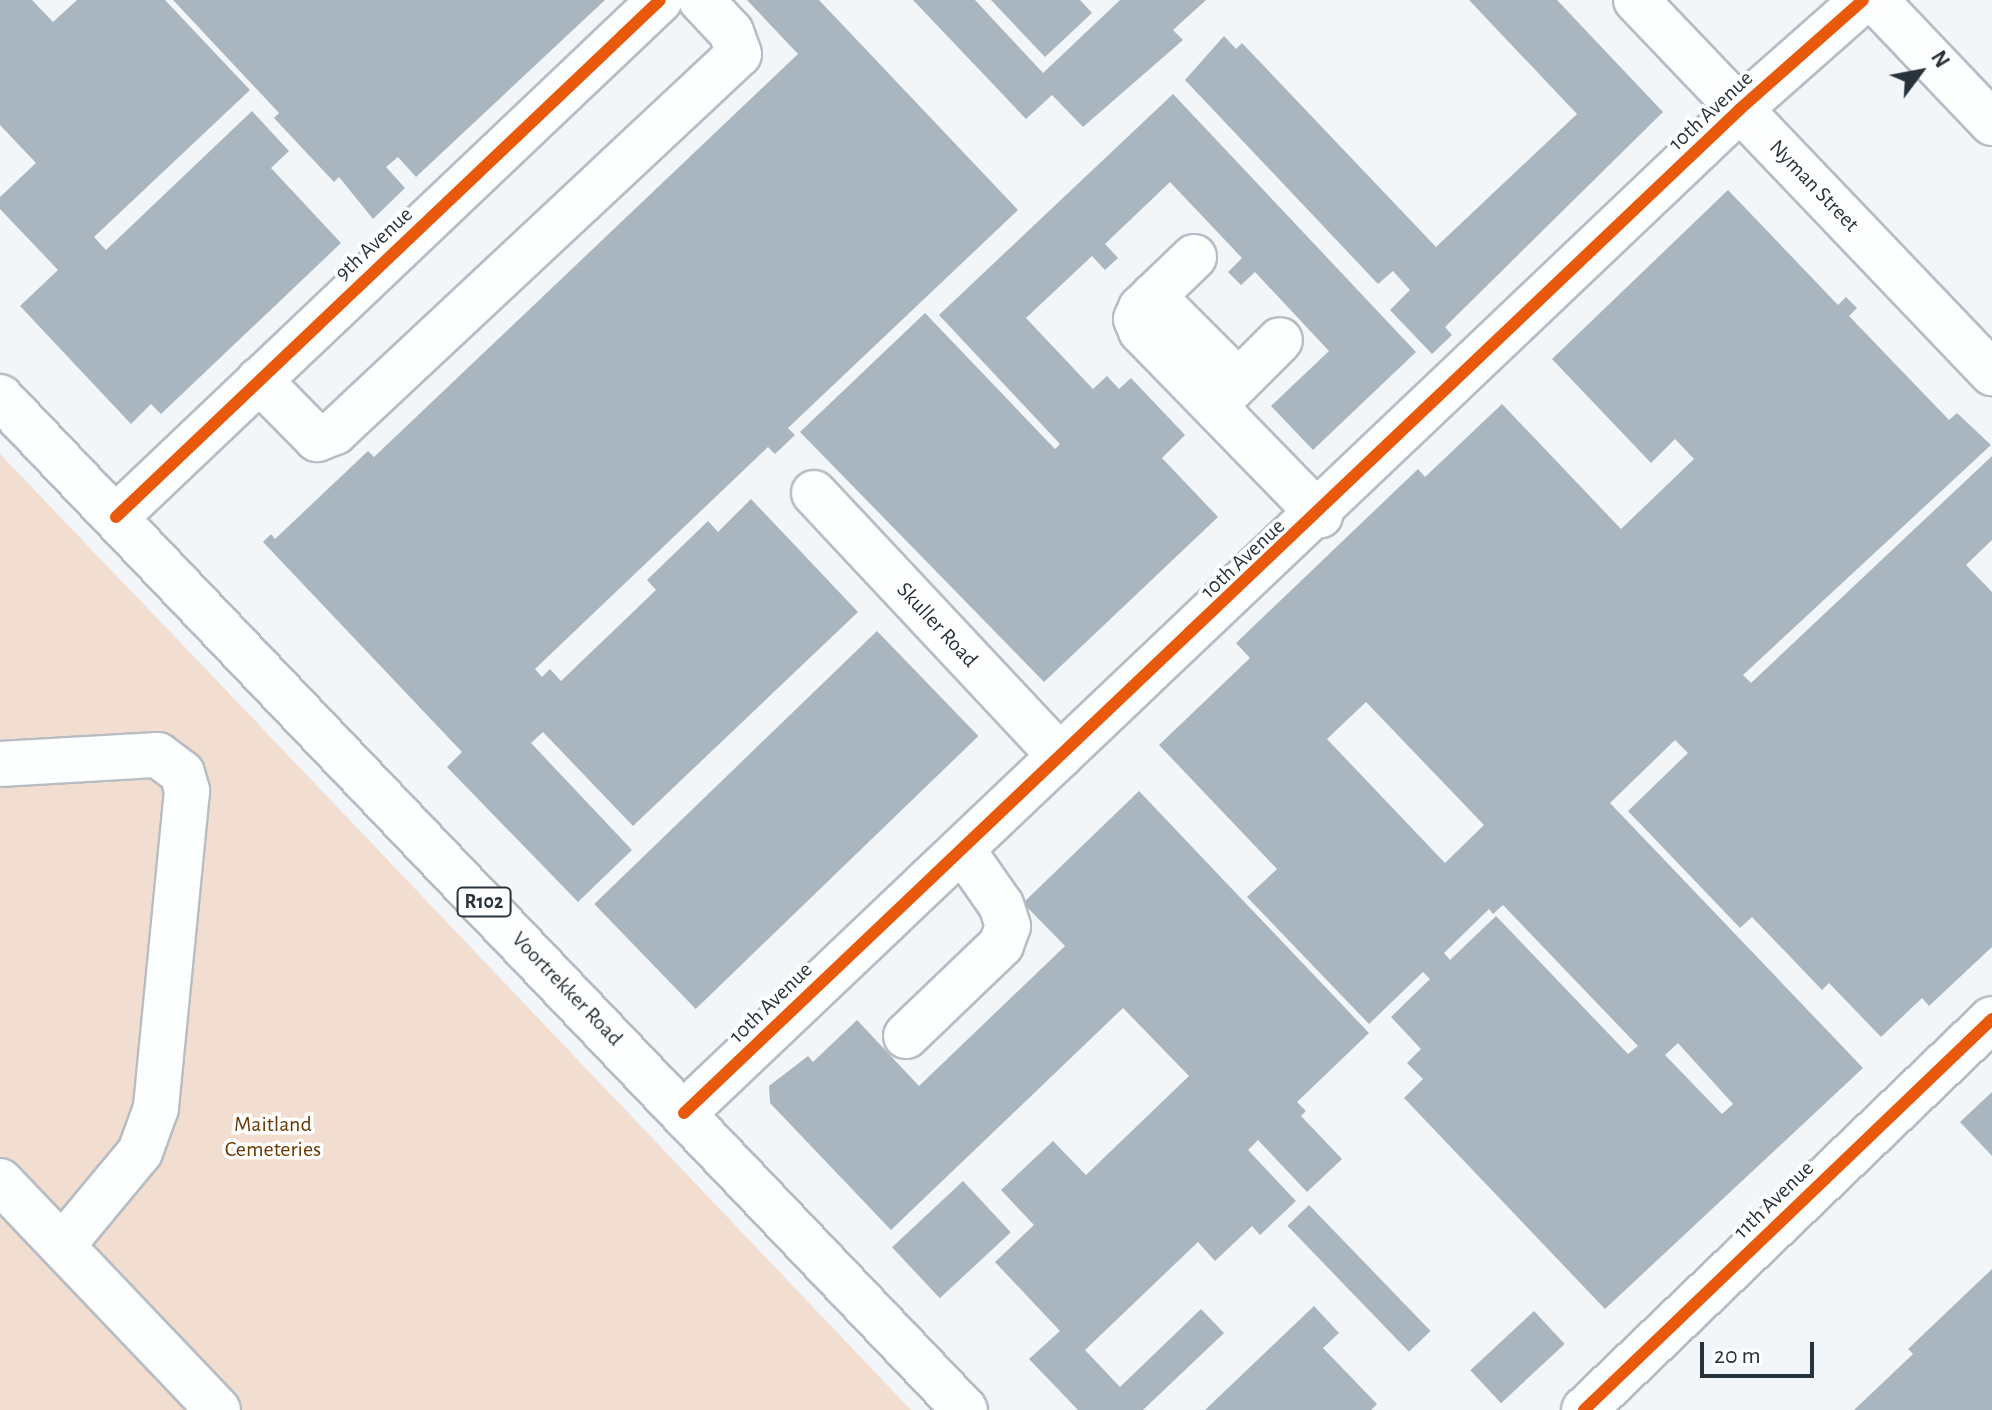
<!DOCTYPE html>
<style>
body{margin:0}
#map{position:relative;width:1992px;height:1410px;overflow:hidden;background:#f3f6f9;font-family:"Alegreya Sans",sans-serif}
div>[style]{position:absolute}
.green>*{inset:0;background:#f2ded0}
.building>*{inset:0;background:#a9b6bf;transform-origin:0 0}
.roads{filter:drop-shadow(2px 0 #b7bdc3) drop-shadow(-2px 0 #b7bdc3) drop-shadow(0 2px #b7bdc3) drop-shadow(0 -2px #b7bdc3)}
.minor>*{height:44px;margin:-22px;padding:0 22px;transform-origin:22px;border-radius:22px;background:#fdfefe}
.major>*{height:44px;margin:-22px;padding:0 22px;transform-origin:22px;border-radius:22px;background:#fdfefe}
.cycleway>*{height:12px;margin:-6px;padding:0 6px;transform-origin:6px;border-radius:6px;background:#e8590c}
span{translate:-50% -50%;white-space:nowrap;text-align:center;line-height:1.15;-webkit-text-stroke:7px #fff;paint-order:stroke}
.shield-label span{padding:2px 6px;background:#fff;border:2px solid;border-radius:6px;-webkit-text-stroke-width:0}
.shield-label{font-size:20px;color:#29333b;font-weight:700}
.street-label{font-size:22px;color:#29333b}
.park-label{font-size:22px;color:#6c3900}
.north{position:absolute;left:1880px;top:32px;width:80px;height:80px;-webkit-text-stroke:6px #fff;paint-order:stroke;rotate:58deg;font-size:22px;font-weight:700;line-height:32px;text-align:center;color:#29333b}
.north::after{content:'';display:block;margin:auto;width:28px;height:36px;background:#29333b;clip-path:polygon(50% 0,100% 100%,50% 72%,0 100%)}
.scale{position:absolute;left:1700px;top:1342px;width:114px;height:36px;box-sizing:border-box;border:4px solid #29333b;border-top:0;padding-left:10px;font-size:24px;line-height:28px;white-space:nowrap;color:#29333b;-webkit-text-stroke:6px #fff;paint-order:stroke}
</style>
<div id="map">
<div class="green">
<div style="clip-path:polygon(0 454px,244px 709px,911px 1410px,0 1410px)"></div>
</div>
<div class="building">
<div style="clip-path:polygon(0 0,32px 0,53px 22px,77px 0,165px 0,250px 90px,94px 237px,106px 250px,252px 111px,289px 151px,271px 168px,341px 243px,161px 414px,151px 404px,131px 424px,20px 306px,58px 270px,0 209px,0 197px,36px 163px,0 125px)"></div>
<div style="clip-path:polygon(173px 0,605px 0,416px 177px,398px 157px,386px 167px,405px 188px,373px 219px,339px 177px,334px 182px,274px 118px,279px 113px)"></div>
<div style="clip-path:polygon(747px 0,819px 0,1018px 210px,788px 428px,795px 435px,775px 454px,768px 447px,535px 669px,542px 677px,550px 669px,561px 681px,656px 590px,647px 580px,708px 521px,718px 532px,751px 499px,858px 612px,633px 826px,543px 732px,531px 743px,632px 850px,578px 902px,447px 767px,462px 752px,263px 542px,271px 534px,275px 539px,368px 451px,374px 457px,798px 54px)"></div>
<div style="clip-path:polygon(913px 0,975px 0,1043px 73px,1120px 0,1206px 0,1173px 30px,1183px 40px,1083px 127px,1052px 95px,1026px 119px)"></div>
<div style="clip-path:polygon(991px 0,1080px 0,1092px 13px,1045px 57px)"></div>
<div style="clip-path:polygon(1469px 0,1557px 0,1663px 112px,1445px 327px,1452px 335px,1432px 354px,1390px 310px,1410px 290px,1393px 271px,1378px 284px,1185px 80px,1224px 36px,1236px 49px,1242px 43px,1436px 247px,1577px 114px)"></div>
<div style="clip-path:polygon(1173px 94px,1416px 352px,1313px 450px,1271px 406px,1329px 351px,1255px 272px,1241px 285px,1228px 272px,1242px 258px,1170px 182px,1105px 244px,1118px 258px,1105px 270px,1092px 256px,1026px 318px,1093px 389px,1107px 376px,1119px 389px,1131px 378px,1185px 435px,1162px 458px,1218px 517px,1044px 682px,800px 432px,925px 313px,1055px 449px,1060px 444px,939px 315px)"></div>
<div style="clip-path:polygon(evenodd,1728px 190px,1838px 305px,1846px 297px,1857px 308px,1849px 316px,1949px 420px,1957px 413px,1991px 445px,1743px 675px,1751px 683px,1992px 456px,1992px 540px,1966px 565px,1992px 592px,1992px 947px,1929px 1006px,1922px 998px,1881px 1037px,1829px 983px,1822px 990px,1752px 917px,1740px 928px,1628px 811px,1688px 753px,1675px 740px,1610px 803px,1863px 1068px,1605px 1309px,1404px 1098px,1423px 1079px,1407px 1063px,1421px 1049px,1391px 1017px,1430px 979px,1423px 972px,1369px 1024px,1247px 897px,1277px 869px,1159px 745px,1250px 658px,1236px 643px,1418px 469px,1425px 477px,1502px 404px,1621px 529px,1694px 459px,1675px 439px,1651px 463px,1552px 359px,1728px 190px,1366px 702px,1484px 825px,1445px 863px,1327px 739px,1366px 702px,1728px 190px,1503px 905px,1638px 1046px,1628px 1054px,1496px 916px,1450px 960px,1444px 953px,1489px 909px,1493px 914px,1503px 905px,1728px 190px,1678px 1043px,1733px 1104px,1722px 1114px,1665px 1055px,1678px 1043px)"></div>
<div style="left:877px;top:631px;width:146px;height:393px;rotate:46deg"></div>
<div style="clip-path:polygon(1139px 791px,1369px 1033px,1297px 1102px,1306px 1111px,1301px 1116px,1342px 1159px,1307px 1192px,1258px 1140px,1248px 1150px,1296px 1201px,1260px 1235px,1252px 1226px,1215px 1261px,1198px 1242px,1085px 1350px,1120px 1387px,1201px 1309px,1224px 1333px,1143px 1410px,1078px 1410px,1029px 1359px,1060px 1331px,995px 1262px,1034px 1225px,1001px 1190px,1053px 1141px,1086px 1175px,1189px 1076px,1123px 1008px,891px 1230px,770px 1103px,769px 1086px,808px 1056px,813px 1062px,857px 1020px,919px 1086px,1065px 946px,1023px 903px)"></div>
<div style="clip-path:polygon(1992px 1092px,1992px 1156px,1960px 1122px)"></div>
<div style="left:963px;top:1181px;width:70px;height:97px;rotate:47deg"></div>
<div style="left:1309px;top:1205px;width:175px;height:30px;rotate:46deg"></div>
<div style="clip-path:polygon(1992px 1269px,1992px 1410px,1854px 1410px,1913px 1354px,1908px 1349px)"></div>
<div style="clip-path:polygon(1314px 1306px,1339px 1333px,1323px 1348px,1377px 1404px,1371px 1410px,1205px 1410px)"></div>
<div style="left:1534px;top:1311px;width:45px;height:87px;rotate:47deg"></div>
</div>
<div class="roads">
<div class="minor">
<div style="left:1636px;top:0;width:516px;rotate:46.34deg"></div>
<div style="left:1875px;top:0;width:170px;rotate:46.4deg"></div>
<div style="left:1194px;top:257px;width:74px;rotate:136.1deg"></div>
<div style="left:1141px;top:308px;width:12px;rotate:114deg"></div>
<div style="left:1136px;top:319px;width:13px;rotate:67deg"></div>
<div style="left:1141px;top:331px;width:257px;rotate:45.8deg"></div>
<div style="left:1153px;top:296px;width:120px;rotate:45deg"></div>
<div style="left:259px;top:380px;width:83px;rotate:45.5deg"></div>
<div style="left:317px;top:439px;width:19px;rotate:-21deg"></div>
<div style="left:335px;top:432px;width:553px;rotate:-43.1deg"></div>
<div style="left:739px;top:54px;width:23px;rotate:-110deg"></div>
<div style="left:731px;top:32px;width:44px;rotate:-133.2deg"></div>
<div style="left:1219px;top:401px;width:86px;rotate:-45deg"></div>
<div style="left:814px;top:493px;width:360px;rotate:46.9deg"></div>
<div style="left:116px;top:517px;width:750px;rotate:-43.54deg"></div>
<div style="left:0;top:764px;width:158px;rotate:-3.3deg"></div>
<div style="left:158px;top:755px;width:30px;rotate:37deg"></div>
<div style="left:182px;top:773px;width:19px;rotate:74deg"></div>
<div style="left:187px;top:791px;width:319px;rotate:95.6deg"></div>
<div style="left:156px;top:1108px;width:47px;rotate:110deg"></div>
<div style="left:140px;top:1152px;width:122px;rotate:129.7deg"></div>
<div style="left:906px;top:1036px;width:132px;rotate:-43.8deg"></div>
<div style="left:1001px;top:945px;width:20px;rotate:-70deg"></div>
<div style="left:1008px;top:926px;width:22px;rotate:-108deg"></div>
<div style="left:1001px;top:905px;width:68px;rotate:-124.9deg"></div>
<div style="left:684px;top:1113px;width:1457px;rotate:-43.55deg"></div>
<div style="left:1740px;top:109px;width:164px;rotate:-41.5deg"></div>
<div style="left:0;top:1181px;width:316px;rotate:46.4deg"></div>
<div style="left:1584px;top:1410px;width:565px;rotate:-43.78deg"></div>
</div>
<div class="major">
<div style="left:0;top:397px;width:1399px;rotate:46.39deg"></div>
</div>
</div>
<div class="cycleway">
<div style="left:116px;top:517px;width:750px;rotate:-43.54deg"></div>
<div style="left:684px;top:1113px;width:1457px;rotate:-43.55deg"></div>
<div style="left:1740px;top:109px;width:164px;rotate:-41.5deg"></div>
<div style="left:1584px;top:1410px;width:565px;rotate:-43.78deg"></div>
</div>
<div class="shield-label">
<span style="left:484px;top:902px">R102</span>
</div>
<div class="street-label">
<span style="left:1711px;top:111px;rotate:-43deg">10th Avenue</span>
<span style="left:1814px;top:186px;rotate:46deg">Nyman Street</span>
<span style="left:374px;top:244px;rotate:-43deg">9th Avenue</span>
<span style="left:1243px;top:559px;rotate:-43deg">10th Avenue</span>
<span style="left:937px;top:625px;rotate:47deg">Skuller Road</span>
<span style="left:567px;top:989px;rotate:46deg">Voortrekker Road</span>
<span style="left:771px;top:1003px;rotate:-44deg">10th Avenue</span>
<span style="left:1774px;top:1200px;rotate:-44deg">11th Avenue</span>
</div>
<div class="park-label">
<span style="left:273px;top:1137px">Maitland<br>Cemeteries</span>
</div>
<div class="north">N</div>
<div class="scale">20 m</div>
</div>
